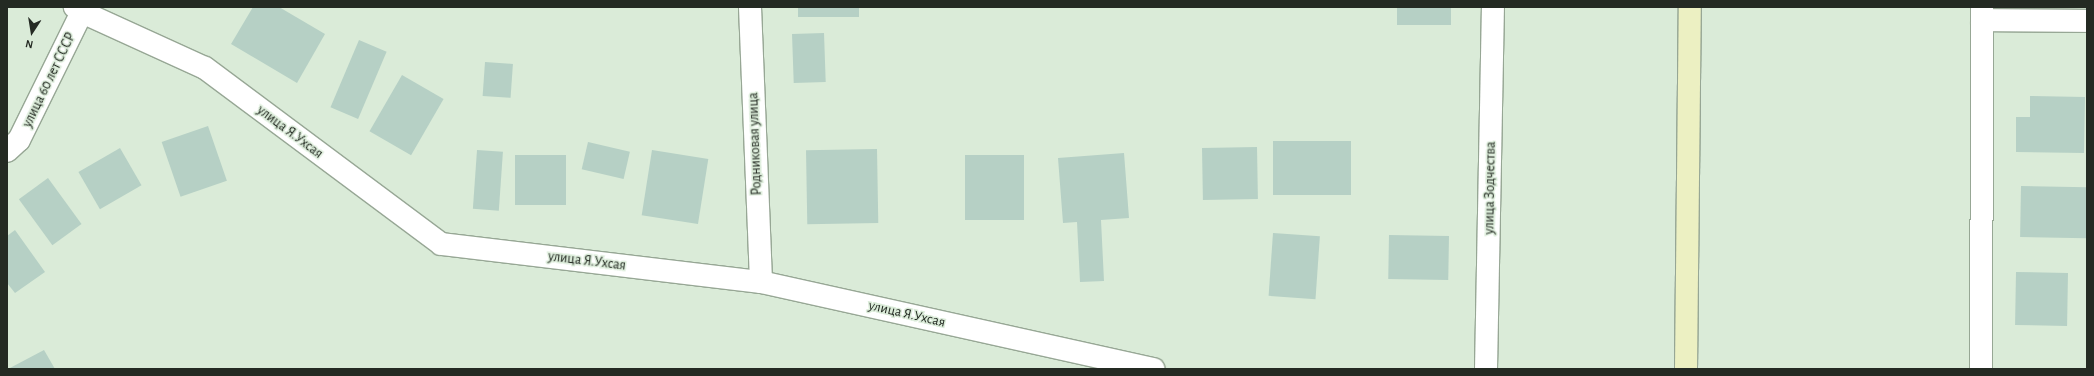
<!DOCTYPE html>
<meta charset="utf-8">
<style>
body{margin:0}
#map{position:relative;width:2094px;height:376px;overflow:hidden;background:#daebd8;font-family:"Alegreya Sans",sans-serif}
div>[style]{position:absolute}
.building>*{inset:0;background:#b6d0c5;transform-origin:0 0}
.roads{filter:drop-shadow(1px 0 #97a795) drop-shadow(-1px 0 #97a795) drop-shadow(0 1px #97a795) drop-shadow(0 -1px #97a795)}
.street>*{height:22px;margin:-11px;padding:0 11px;transform-origin:11px;border-radius:11px;background:#fff}
.secondary>*{height:22px;margin:-11px;padding:0 11px;transform-origin:11px;border-radius:11px;background:#ecf0c2}
span{translate:-50% -50%;white-space:nowrap;text-align:center;line-height:1.15;-webkit-text-stroke:3px #daebd8;paint-order:stroke}
.street-label{font-size:14px;color:#242a23}
.frame{position:absolute;inset:0;border:8px solid #242a23;pointer-events:none}
.north{position:absolute;left:12px;top:12px;width:40px;height:40px;-webkit-text-stroke:3px #daebd8;paint-order:stroke;rotate:192deg;font-size:11px;font-weight:700;line-height:16px;text-align:center;color:#242a23}
.north::after{content:'';display:block;margin:auto;width:14px;height:18px;background:#242a23;clip-path:polygon(50% 0,100% 100%,50% 72%,0 100%)}
</style>
<div id="map">
<div class="building">
<div style="clip-path:polygon(253px 7px,279px 7px,325px 34px,297px 83px,231px 44px)"></div>
<div style="left:798px;top:7px;width:61px;height:10px"></div>
<div style="left:1397px;top:7px;width:54px;height:18px"></div>
<div style="left:824px;top:33px;width:49px;height:32px;rotate:88deg"></div>
<div style="left:359px;top:40px;width:30px;height:73px;rotate:23deg"></div>
<div style="left:485px;top:62px;width:28px;height:34px;rotate:4deg"></div>
<div style="left:402px;top:75px;width:48px;height:65px;rotate:30deg"></div>
<div style="clip-path:polygon(2030px 96px,2085px 97px,2084px 153px,2016px 152px,2016px 117px,2030px 117px)"></div>
<div style="left:208px;top:126px;width:58px;height:49px;rotate:71deg"></div>
<div style="left:1273px;top:141px;width:78px;height:54px"></div>
<div style="left:588px;top:142px;width:43px;height:28px;rotate:13deg"></div>
<div style="left:1257px;top:147px;width:52px;height:55px;rotate:89deg"></div>
<div style="left:120px;top:148px;width:43px;height:48px;rotate:60deg"></div>
<div style="left:877px;top:149px;width:74px;height:71px;rotate:89deg"></div>
<div style="left:477px;top:150px;width:26px;height:59px;rotate:4deg"></div>
<div style="left:652px;top:150px;width:57px;height:66px;rotate:9deg"></div>
<div style="clip-path:polygon(1124px 153px,1129px 218px,1101px 220px,1104px 281px,1080px 282px,1077px 222px,1063px 223px,1058px 158px)"></div>
<div style="left:515px;top:155px;width:51px;height:50px"></div>
<div style="left:965px;top:155px;width:59px;height:65px"></div>
<div style="left:48px;top:178px;width:57px;height:36px;rotate:54deg"></div>
<div style="left:2021px;top:186px;width:66px;height:51px;rotate:1deg"></div>
<div style="clip-path:polygon(15px 230px,45px 272px,15px 293px,7px 283px,7px 236px)"></div>
<div style="left:1273px;top:233px;width:47px;height:63px;rotate:4deg"></div>
<div style="left:1389px;top:235px;width:60px;height:44px;rotate:1deg"></div>
<div style="left:2016px;top:272px;width:52px;height:53px;rotate:1deg"></div>
<div style="clip-path:polygon(44px 350px,55px 369px,8px 369px)"></div>
</div>
<div class="roads">
<div class="street">
<div style="left:84px;top:7px;width:5px;rotate:112deg"></div>
<div style="left:82px;top:12px;width:135px;rotate:24.5deg"></div>
<div style="left:205px;top:68px;width:294px;rotate:36.7deg"></div>
<div style="left:441px;top:244px;width:322px;rotate:6.8deg"></div>
<div style="left:761px;top:282px;width:402px;rotate:12.5deg"></div>
<div style="left:750px;top:7px;width:275px;rotate:87.7deg"></div>
<div style="left:1982px;top:20px;width:105px;rotate:0.5deg"></div>
<div style="left:7px;top:151px;width:16px;rotate:-43deg"></div>
<div style="left:19px;top:140px;width:143px;rotate:-63.8deg"></div>
<div style="left:82px;top:12px;width:9px;rotate:-144deg"></div>
<div style="left:1486px;top:369px;width:362px;rotate:-88.9deg"></div>
<div style="left:1981px;top:369px;width:362px;rotate:-89.8deg"></div>
</div>
<div class="secondary">
<div style="left:1686px;top:369px;width:362px;rotate:-89.4deg"></div>
</div>
</div>
<div class="street-label">
<span style="left:49px;top:80px;rotate:-64deg">улица 60 лет СССР</span>
<span style="left:290px;top:132px;rotate:37deg">улица Я.Ухсая</span>
<span style="left:755px;top:144px;rotate:-92deg">Родниковая улица</span>
<span style="left:1490px;top:188px;rotate:-89deg">улица Зодчества</span>
<span style="left:587px;top:261px;rotate:7deg">улица Я.Ухсая</span>
<span style="left:907px;top:314px;rotate:13deg">улица Я.Ухсая</span>
</div>
<div class="frame"></div>
<div class="north">N</div>
</div>
